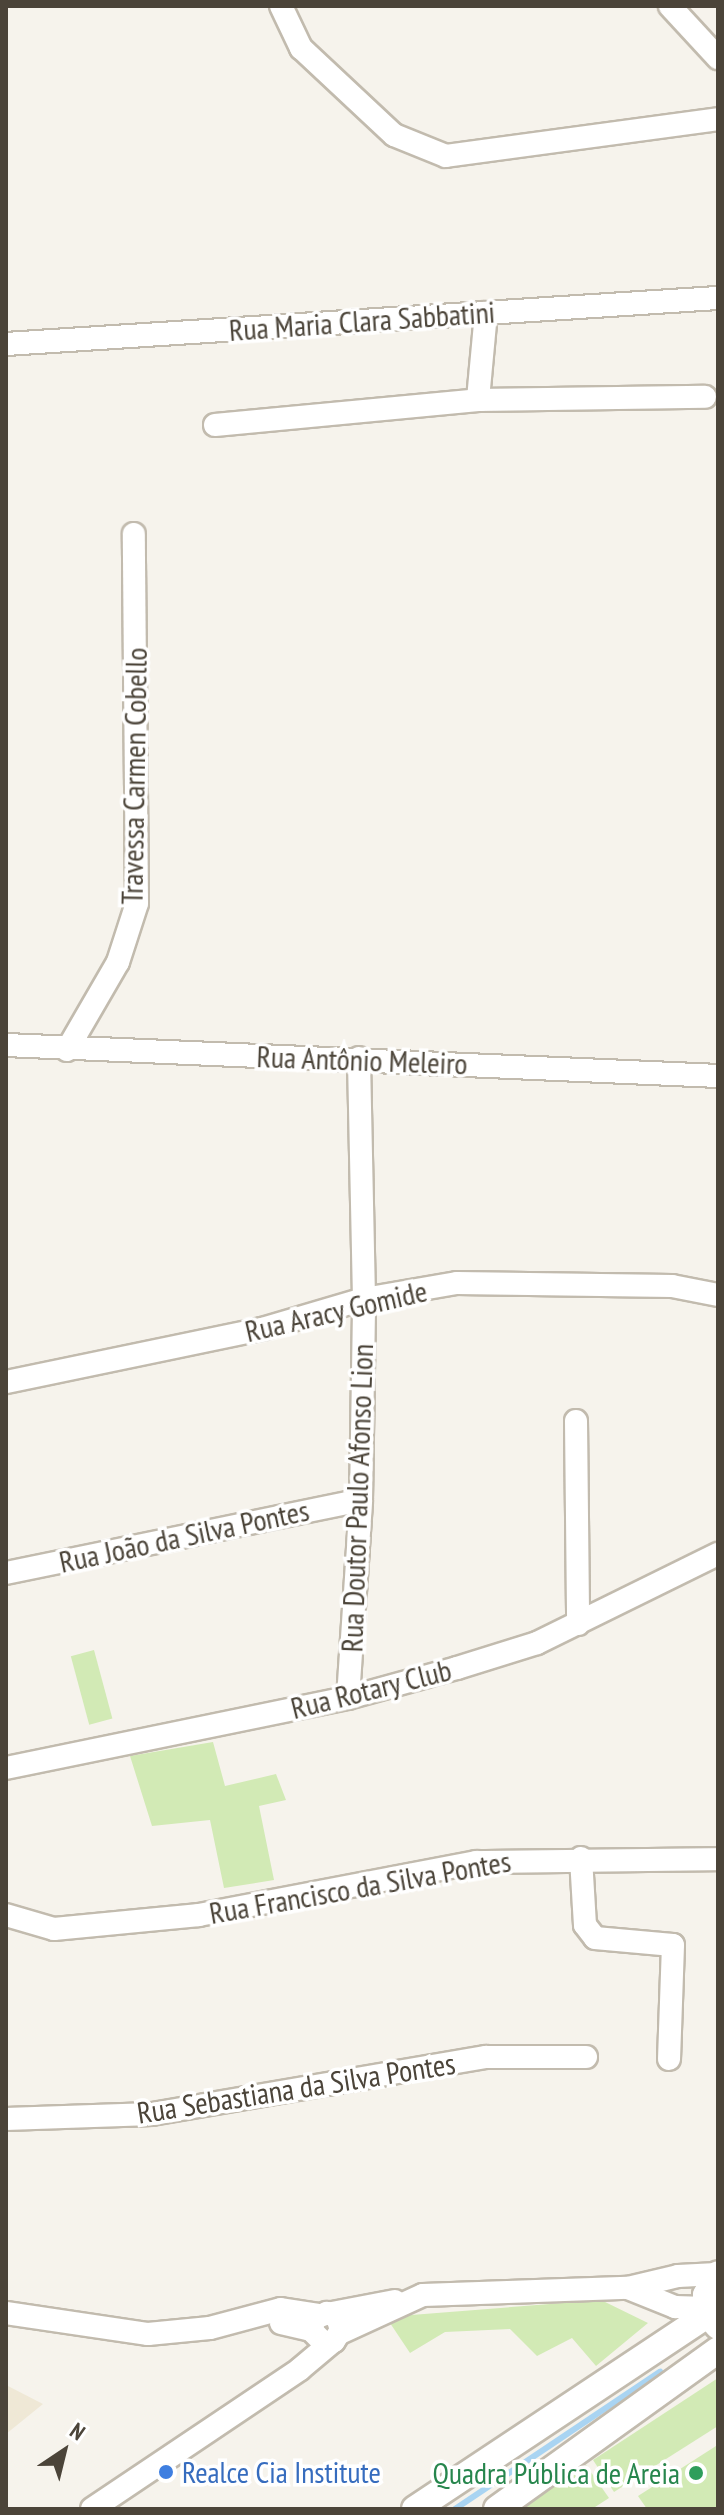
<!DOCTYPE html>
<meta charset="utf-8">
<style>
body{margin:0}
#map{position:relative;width:724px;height:2515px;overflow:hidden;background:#f6f3ec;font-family:"PT Sans Narrow",sans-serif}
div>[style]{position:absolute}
.education>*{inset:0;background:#efe8d6}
.green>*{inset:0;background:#d2eab5;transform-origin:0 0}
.stream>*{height:6px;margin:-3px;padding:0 3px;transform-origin:3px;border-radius:3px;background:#a9d4f2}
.roads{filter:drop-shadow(2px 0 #c2bbae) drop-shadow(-2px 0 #c2bbae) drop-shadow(0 2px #c2bbae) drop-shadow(0 -2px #c2bbae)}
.minor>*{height:22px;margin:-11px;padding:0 11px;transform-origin:11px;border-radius:11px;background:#fff}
.tertiary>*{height:26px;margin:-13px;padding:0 13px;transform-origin:13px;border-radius:13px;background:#fff}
.dots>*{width:22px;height:22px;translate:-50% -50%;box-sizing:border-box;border:4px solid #fff;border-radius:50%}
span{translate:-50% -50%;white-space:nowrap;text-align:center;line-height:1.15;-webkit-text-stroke:7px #fff;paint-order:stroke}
.street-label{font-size:30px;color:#4b4439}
.shop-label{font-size:30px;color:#366cbe}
.left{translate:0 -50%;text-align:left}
.leisure-label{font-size:30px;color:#27864d}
.right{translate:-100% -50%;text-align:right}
.frame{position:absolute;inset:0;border:8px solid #4b4439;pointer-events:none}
.north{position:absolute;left:24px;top:2411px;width:80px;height:80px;-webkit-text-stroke:6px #fff;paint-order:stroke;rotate:35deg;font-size:22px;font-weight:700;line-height:32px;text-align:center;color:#4b4439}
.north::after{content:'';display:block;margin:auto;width:28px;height:36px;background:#4b4439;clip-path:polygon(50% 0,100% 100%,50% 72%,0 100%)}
</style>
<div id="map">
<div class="education">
<div style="clip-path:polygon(6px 2385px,43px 2404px,6px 2434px)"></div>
</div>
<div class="green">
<div style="left:94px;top:1650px;width:71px;height:24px;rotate:75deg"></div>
<div style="clip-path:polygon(213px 1742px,225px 1786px,276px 1774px,286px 1800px,259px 1806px,274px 1880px,224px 1888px,210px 1820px,152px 1826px,130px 1756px)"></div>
<div style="clip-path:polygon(601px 2300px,648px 2323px,596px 2366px,572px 2338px,537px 2356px,510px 2329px,445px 2332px,410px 2353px,386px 2317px)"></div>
<div style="clip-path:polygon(718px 2378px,718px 2426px,614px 2492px,593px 2460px)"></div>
<div style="clip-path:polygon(716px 2446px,718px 2509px,647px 2509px,638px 2496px)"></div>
<div style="clip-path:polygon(586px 2465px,609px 2498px,592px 2509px,519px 2509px)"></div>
</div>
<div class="stream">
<div style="left:455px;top:2509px;width:247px;rotate:-33.8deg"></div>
</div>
<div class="roads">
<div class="minor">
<div style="left:281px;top:6px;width:47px;rotate:64.5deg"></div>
<div style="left:301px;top:48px;width:127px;rotate:43.1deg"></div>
<div style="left:394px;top:135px;width:56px;rotate:22deg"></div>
<div style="left:446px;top:156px;width:275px;rotate:-7.7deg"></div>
<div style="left:670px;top:6px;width:71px;rotate:47.3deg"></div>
<div style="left:486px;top:313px;width:87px;rotate:95.3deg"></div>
<div style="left:478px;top:400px;width:227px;rotate:-0.8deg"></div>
<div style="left:6px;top:344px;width:713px;rotate:-3.7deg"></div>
<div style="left:215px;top:425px;width:267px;rotate:-5.4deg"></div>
<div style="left:6px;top:1045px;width:713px;rotate:2.49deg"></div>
<div style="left:67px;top:1050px;width:102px;rotate:-59.9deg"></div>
<div style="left:118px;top:962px;width:62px;rotate:-72.1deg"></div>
<div style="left:137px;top:903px;width:369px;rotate:-90.5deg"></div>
<div style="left:6px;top:1382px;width:261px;rotate:-11.7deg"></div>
<div style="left:262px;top:1329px;width:106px;rotate:-16.4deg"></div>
<div style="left:364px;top:1299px;width:94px;rotate:-9.8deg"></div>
<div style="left:457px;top:1283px;width:215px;rotate:0.8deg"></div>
<div style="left:672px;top:1286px;width:47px;rotate:11.1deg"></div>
<div style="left:576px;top:1421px;width:203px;rotate:89.4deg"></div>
<div style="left:6px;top:1573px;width:362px;rotate:-11.6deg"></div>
<div style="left:348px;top:1698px;width:198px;rotate:-86.2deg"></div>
<div style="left:361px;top:1500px;width:201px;rotate:-89.1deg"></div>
<div style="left:364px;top:1299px;width:241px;rotate:-91.2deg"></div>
<div style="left:6px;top:1768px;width:349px;rotate:-11.6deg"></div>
<div style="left:348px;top:1698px;width:113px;rotate:-15.4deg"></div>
<div style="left:457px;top:1668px;width:84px;rotate:-17.4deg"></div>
<div style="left:537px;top:1643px;width:202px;rotate:-26.2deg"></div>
<div style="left:581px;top:1858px;width:67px;rotate:86.6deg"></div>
<div style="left:585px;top:1925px;width:16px;rotate:52deg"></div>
<div style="left:595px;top:1938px;width:78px;rotate:5.1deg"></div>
<div style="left:673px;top:1945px;width:114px;rotate:92deg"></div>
<div style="left:6px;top:1915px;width:50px;rotate:16.3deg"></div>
<div style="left:54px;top:1929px;width:146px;rotate:-5.5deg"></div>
<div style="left:199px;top:1915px;width:282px;rotate:-10.8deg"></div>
<div style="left:476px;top:1862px;width:242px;rotate:-0.7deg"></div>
<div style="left:6px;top:2119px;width:146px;rotate:-2deg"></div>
<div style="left:152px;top:2114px;width:339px;rotate:-9.7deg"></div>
<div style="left:486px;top:2057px;width:100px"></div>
<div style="left:628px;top:2288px;width:51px;rotate:22deg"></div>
<div style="left:675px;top:2307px;width:31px;rotate:2deg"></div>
<div style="left:6px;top:2313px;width:144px;rotate:8.4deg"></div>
<div style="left:148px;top:2334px;width:62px;rotate:-5.5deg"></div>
<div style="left:210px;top:2328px;width:73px;rotate:-15deg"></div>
<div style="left:281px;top:2309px;width:36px;rotate:9deg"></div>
<div style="left:332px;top:2313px;width:64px;rotate:-10.8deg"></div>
<div style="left:281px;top:2323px;width:31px;rotate:13deg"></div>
<div style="left:311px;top:2330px;width:18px;rotate:45deg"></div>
<div style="left:324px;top:2343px;width:10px;rotate:-11deg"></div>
<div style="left:334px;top:2341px;width:13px;rotate:-58deg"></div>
<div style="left:341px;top:2330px;width:14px;rotate:-107deg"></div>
<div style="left:337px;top:2317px;width:11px;rotate:-158deg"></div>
<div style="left:327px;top:2313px;width:13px;rotate:157deg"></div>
<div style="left:315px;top:2318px;width:13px;rotate:108deg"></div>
<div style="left:340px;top:2333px;width:91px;rotate:-24.6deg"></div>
<div style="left:423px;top:2295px;width:205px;rotate:-2deg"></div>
<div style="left:628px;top:2288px;width:51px;rotate:-13.5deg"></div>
<div style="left:678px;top:2276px;width:39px;rotate:-3deg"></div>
<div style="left:92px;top:2509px;width:251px;rotate:-33.9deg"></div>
<div style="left:300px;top:2369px;width:40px;rotate:-40deg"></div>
</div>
<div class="tertiary">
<div style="left:718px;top:2326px;width:16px;rotate:-130deg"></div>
<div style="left:708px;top:2314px;width:19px;rotate:-96deg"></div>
<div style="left:706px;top:2295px;width:24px;rotate:-60deg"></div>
<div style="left:415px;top:2509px;width:352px;rotate:-33.6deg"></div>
<div style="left:497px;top:2509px;width:272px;rotate:-35.7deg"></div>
</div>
</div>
<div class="dots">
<div style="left:166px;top:2472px;background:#3f7fe0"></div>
<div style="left:696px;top:2473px;background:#2e9e5b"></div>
</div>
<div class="street-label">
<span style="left:362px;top:321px;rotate:-4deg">Rua Maria Clara Sabbatini</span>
<span style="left:134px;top:776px;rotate:-89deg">Travessa Carmen Cobello</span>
<span style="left:362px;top:1060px;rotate:2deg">Rua Antônio Meleiro</span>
<span style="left:336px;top:1311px;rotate:-13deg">Rua Aracy Gomide</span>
<span style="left:357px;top:1498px;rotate:-88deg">Rua Doutor Paulo Afonso Lion</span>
<span style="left:184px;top:1536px;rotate:-12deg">Rua João da Silva Pontes</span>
<span style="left:371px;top:1689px;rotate:-14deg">Rua Rotary Club</span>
<span style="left:360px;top:1887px;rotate:-10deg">Rua Francisco da Silva Pontes</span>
<span style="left:296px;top:2088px;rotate:-9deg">Rua Sebastiana da Silva Pontes</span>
</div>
<div class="shop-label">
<span class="left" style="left:182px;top:2472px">Realce Cia Institute</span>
</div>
<div class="leisure-label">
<span class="right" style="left:680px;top:2473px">Quadra Pública de Areia</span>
</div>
<div class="frame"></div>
<div class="north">N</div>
</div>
